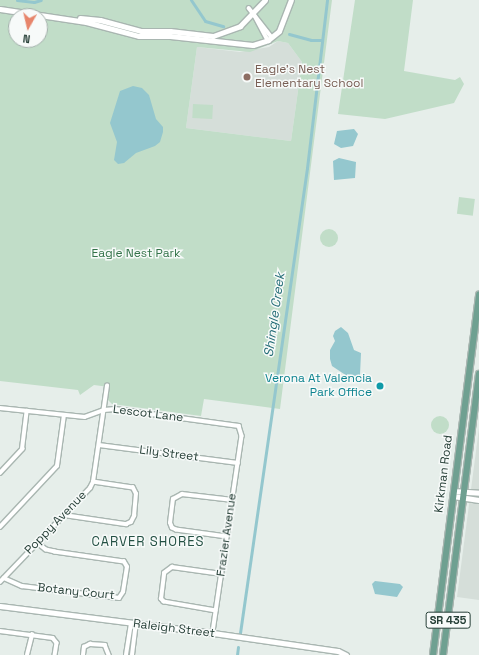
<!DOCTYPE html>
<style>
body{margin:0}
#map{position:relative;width:479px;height:655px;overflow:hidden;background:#e6eeea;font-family:"Space Grotesk",sans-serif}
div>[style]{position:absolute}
.built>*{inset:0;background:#d5ded9}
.green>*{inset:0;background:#c1ddc8;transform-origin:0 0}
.round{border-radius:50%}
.water>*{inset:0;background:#94c7ce}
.canal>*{height:3px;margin:-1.5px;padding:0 1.5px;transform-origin:1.5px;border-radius:1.5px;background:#94c7ce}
.roads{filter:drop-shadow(1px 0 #a9b6b1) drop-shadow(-1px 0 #a9b6b1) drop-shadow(0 1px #a9b6b1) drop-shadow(0 -1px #a9b6b1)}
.street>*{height:3.5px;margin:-1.75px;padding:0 1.75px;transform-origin:1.75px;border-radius:1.75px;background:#fff}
.secondary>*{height:5px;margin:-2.5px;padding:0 2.5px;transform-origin:2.5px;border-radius:2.5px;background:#fff}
.primary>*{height:5.5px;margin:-2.75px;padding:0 2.75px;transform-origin:2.75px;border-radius:2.75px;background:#6fa091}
.dots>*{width:11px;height:11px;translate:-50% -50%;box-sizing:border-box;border:2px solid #f7faf9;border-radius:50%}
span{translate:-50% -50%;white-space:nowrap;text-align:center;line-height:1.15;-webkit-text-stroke:3px #f7faf9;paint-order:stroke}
.shield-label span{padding:1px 3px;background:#f7faf9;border:1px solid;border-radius:3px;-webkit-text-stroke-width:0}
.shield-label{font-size:11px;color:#263f37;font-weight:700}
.education-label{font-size:12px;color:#785e54}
.left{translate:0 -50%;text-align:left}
.park-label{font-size:12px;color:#337349}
.culture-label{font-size:12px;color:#0d838f}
.right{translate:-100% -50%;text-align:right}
.street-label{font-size:12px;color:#263f37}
.water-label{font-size:13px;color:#246d77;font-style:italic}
.neighbourhood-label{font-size:13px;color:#235043;letter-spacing:1px}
.north{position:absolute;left:8px;top:8px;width:40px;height:40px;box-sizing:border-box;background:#f7faf9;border:1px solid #a3afab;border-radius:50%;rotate:188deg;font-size:11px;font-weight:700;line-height:16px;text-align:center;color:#263f37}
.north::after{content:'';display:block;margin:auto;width:14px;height:18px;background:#e7856b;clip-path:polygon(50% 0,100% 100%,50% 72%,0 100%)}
</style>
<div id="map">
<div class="built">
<div style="clip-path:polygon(278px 41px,288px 43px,302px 62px,291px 141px,186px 128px,197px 47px,240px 52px,269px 47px)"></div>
<div style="clip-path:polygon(479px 428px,479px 600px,457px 597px)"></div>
</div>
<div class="green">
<div style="clip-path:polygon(evenodd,0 0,332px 0,280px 409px,204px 399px,201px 416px,112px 404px,108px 400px,109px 387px,94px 385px,80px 395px,78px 390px,0 381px,0 0,16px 16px,40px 16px,40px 40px,16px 40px,16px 16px,0 0,278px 41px,288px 43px,302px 62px,291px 141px,186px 128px,197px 47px,250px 52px,278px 41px)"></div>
<div style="clip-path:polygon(355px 0,413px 0,404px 71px,455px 80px,460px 77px,464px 84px,454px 103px,385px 119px,338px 114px)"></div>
<div style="left:193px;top:104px;width:20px;height:14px;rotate:3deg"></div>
<div style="left:459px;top:197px;width:16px;height:17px;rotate:7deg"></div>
<div class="round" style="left:320px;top:229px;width:18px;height:18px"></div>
<div class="round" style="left:431px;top:416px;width:18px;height:18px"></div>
</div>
<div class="water">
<div style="clip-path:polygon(133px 86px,142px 88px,149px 95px,156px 119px,163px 127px,163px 132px,160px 142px,155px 146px,136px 153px,124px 163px,118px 164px,114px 160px,117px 142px,110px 123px,120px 91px)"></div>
<div style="clip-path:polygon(354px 129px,358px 134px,353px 146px,341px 148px,334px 144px,337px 131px)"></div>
<div style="clip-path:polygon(339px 158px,356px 162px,355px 178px,334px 180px,333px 161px)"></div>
<div style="clip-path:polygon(341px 327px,348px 333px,354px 350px,361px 353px,360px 375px,356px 382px,332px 366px,330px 359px,330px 350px,335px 341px,333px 336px,335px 331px)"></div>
<div style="clip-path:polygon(375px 581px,400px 584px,403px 587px,397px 597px,375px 594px,372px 584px)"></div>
</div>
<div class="canal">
<div style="left:17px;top:0;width:17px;rotate:7deg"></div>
<div style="left:34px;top:2px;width:7px;rotate:-16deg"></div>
<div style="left:191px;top:0;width:25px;rotate:56deg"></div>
<div style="left:205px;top:21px;width:19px;rotate:16deg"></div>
<div style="left:289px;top:34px;width:23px;rotate:15deg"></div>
<div style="left:311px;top:40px;width:11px"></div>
<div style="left:240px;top:633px;width:470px;rotate:-81.8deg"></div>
<div style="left:307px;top:168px;width:169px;rotate:-83.2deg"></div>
<div style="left:237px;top:655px;width:8px;rotate:-83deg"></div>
</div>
<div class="roads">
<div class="street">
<div style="left:249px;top:8px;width:37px;rotate:52deg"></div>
<div style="left:254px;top:14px;width:30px;rotate:62deg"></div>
<div style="left:0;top:408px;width:85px;rotate:6deg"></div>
<div style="left:85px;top:417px;width:20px;rotate:-20deg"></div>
<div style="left:104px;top:410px;width:11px;rotate:-5deg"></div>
<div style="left:115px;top:409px;width:125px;rotate:7.8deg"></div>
<div style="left:239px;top:426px;width:10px;rotate:73deg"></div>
<div style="left:242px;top:436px;width:199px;rotate:98.4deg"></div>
<div style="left:99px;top:445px;width:140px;rotate:7.4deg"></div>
<div style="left:0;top:473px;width:33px;rotate:-47deg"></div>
<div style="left:22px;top:449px;width:38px;rotate:-83deg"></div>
<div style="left:64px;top:515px;width:63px;rotate:8.3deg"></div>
<div style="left:126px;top:524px;width:5px;rotate:-22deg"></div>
<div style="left:131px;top:522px;width:7px;rotate:-63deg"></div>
<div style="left:134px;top:516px;width:22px;rotate:-85deg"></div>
<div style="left:136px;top:494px;width:7px;rotate:-117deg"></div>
<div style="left:133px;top:488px;width:40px;rotate:-171.5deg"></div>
<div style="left:0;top:527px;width:83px;rotate:-46.9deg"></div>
<div style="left:57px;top:466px;width:51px;rotate:-82.2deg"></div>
<div style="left:227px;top:537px;width:51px;rotate:-172.2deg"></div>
<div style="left:176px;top:530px;width:4px;rotate:-153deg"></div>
<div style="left:172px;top:528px;width:5px;rotate:-112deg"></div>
<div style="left:170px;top:523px;width:24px;rotate:-83deg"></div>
<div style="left:173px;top:499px;width:10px;rotate:-29deg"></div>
<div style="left:182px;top:494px;width:51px;rotate:6.7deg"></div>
<div style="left:4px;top:578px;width:20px;rotate:24deg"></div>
<div style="left:22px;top:586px;width:91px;rotate:7deg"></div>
<div style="left:112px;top:597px;width:7px;rotate:8deg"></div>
<div style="left:119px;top:598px;width:7px;rotate:-56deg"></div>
<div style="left:123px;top:592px;width:25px;rotate:-81deg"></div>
<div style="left:127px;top:567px;width:6px;rotate:-121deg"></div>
<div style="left:124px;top:562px;width:70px;rotate:-171.8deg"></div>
<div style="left:55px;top:552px;width:9px;rotate:-167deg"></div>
<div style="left:46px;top:550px;width:11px;rotate:-142deg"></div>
<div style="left:0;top:582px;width:130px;rotate:-46.2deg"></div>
<div style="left:90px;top:488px;width:7px;rotate:-63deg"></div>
<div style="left:93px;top:482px;width:97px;rotate:-81.7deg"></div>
<div style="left:216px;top:611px;width:53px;rotate:-170.2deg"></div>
<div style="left:164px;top:602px;width:4px;rotate:-135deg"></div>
<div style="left:161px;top:599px;width:26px;rotate:-83deg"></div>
<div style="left:164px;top:573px;width:10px;rotate:-37deg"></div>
<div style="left:172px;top:567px;width:50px;rotate:8deg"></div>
<div style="left:0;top:631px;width:53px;rotate:7.5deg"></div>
<div style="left:53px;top:638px;width:6px;rotate:51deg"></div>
<div style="left:57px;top:643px;width:12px;rotate:99deg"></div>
<div style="left:27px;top:655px;width:21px;rotate:-76deg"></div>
<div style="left:83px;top:655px;width:8px;rotate:-83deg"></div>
<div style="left:84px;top:647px;width:7px;rotate:-27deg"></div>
<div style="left:90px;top:644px;width:15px;rotate:4deg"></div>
<div style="left:105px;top:645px;width:11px;rotate:68deg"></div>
<div style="left:126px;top:655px;width:32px;rotate:-81deg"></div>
<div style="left:132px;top:655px;width:31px;rotate:-83deg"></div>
</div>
<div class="secondary">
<div style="left:0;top:9px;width:87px;rotate:8.6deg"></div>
<div style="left:86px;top:22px;width:55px;rotate:14.8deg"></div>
<div style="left:139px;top:36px;width:31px"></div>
<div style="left:170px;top:36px;width:83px;rotate:6.2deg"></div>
<div style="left:253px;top:45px;width:16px;rotate:-18deg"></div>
<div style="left:268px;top:40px;width:14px;rotate:-39deg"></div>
<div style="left:279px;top:31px;width:33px;rotate:-69deg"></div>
<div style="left:80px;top:18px;width:20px;rotate:6deg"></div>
<div style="left:100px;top:20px;width:42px;rotate:15deg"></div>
<div style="left:141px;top:31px;width:29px"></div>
<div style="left:170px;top:31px;width:43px;rotate:6.6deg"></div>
<div style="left:213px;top:36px;width:29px;rotate:-20deg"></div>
<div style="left:240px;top:26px;width:36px;rotate:-46deg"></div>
<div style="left:453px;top:491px;width:26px;rotate:4deg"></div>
<div style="left:453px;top:496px;width:26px;rotate:9deg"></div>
<div style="left:0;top:606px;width:215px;rotate:7.2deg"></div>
<div style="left:213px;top:633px;width:126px;rotate:8.2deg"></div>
<div style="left:338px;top:651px;width:9px;rotate:27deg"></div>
</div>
<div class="primary">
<div style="left:433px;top:655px;width:363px;rotate:-82.7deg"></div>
<div style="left:443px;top:655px;width:283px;rotate:-82.7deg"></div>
</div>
</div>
<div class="dots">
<div style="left:247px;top:77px;background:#8d6e63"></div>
<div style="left:380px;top:386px;background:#0f9aa8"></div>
</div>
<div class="shield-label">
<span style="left:448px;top:620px">SR 435</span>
</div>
<div class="education-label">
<span class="left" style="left:255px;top:77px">Eagle's Nest<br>Elementary School</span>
</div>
<div class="park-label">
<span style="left:136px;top:254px">Eagle Nest Park</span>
</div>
<div class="culture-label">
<span class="right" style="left:372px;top:386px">Verona At Valencia<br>Park Office</span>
</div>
<div class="street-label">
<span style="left:148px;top:414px;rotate:7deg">Lescot Lane</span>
<span style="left:169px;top:454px;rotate:7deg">Lily Street</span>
<span style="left:444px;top:474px;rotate:-83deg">Kirkman Road</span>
<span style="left:56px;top:523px;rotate:-46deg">Poppy Avenue</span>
<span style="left:227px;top:535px;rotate:-82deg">Frazier Avenue</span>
<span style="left:76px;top:592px;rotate:6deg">Botany Court</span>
<span style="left:174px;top:629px;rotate:7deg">Raleigh Street</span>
</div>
<div class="water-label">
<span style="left:275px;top:315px;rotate:-82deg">Shingle Creek</span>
</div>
<div class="neighbourhood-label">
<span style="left:148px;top:542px">CARVER SHORES</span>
</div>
<div class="north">N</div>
</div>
